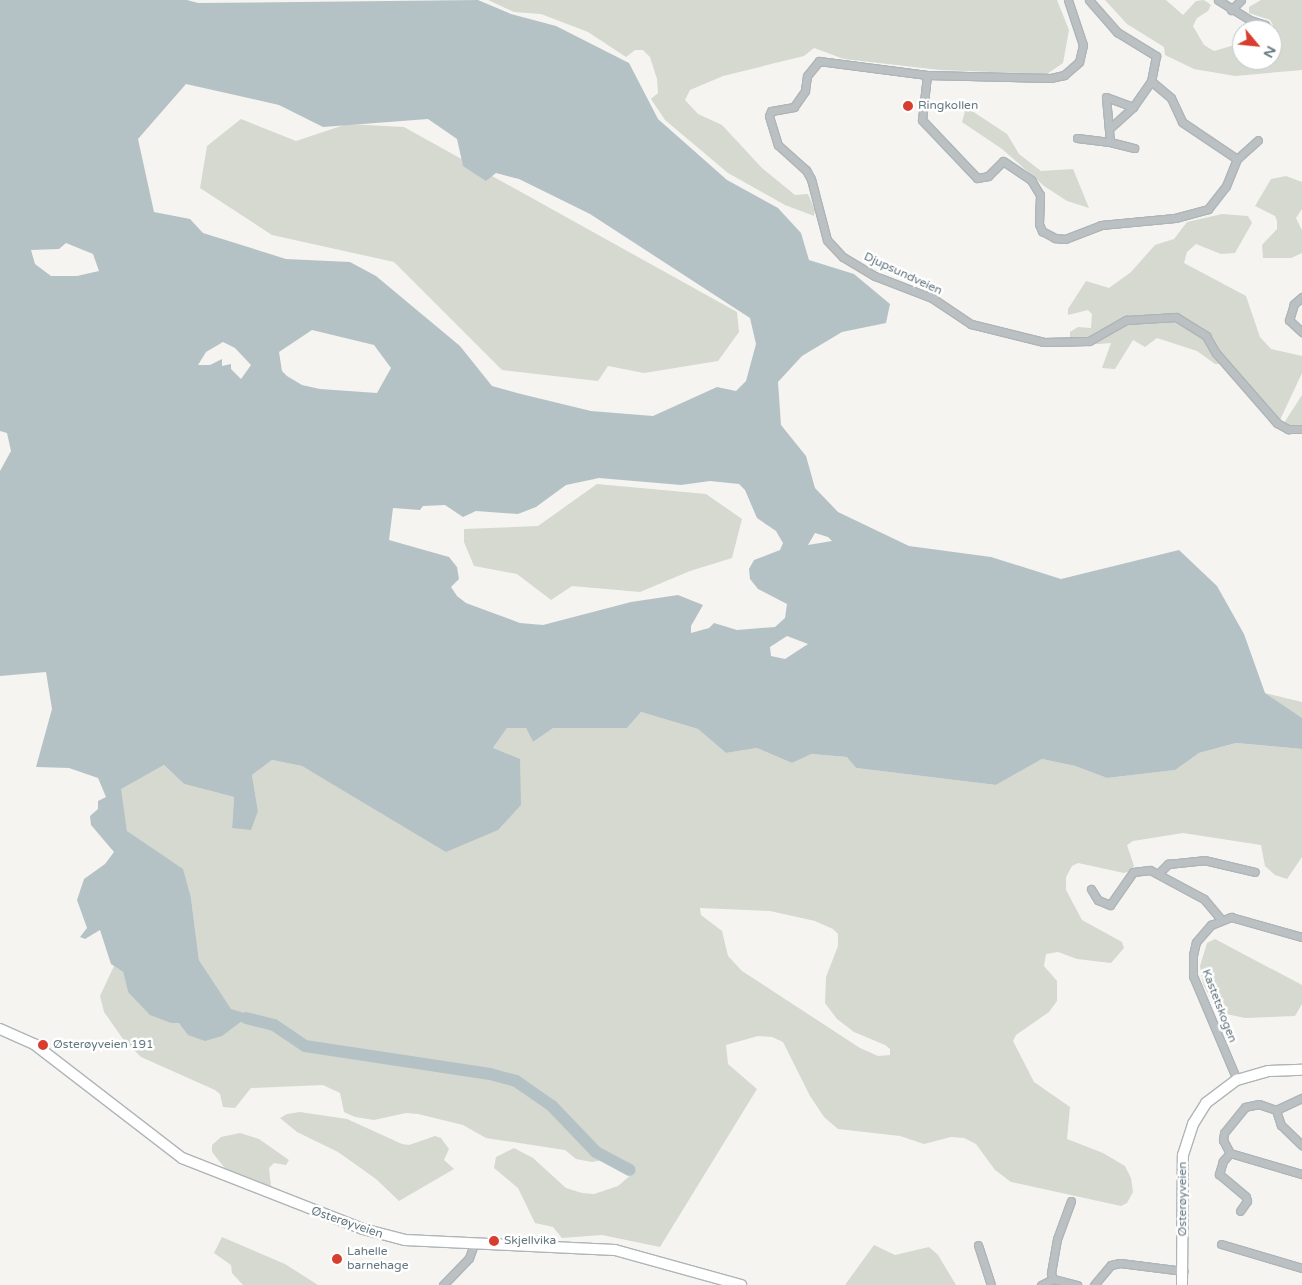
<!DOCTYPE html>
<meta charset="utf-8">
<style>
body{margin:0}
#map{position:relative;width:1302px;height:1285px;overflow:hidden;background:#f5f4f1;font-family:"Varela Round",sans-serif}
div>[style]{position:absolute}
.green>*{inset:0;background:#d5d9d0}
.water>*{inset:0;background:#b5c2c5}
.river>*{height:12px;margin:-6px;padding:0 6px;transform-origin:6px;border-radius:6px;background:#b5c2c5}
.roads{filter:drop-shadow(1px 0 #aeb5b8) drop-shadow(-1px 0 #aeb5b8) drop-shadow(0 1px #aeb5b8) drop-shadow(0 -1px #aeb5b8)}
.minor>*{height:7px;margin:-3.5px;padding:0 3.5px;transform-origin:3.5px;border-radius:3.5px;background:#bbc1c3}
.secondary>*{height:10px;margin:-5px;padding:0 5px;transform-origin:5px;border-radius:5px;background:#fff}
.dots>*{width:14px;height:14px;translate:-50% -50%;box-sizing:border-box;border:2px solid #fff;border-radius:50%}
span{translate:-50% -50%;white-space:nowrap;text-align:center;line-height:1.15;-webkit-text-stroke:5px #fff;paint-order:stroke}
.poi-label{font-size:12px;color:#657880}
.left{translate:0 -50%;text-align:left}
.street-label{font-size:12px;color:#657880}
.north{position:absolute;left:1232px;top:20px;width:50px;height:50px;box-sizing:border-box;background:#fff;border:1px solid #c1c9cc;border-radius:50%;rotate:118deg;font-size:14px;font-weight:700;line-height:20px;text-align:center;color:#657880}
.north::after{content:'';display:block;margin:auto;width:18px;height:22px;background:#d73e2f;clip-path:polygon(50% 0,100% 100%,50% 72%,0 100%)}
</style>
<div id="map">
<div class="green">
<div style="clip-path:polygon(488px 0,1057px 0,1069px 30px,1063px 63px,1047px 74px,940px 70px,844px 59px,814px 48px,804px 56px,723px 76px,690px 90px,685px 100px,698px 114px,722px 125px,762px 168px,795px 195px,808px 194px,815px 210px,814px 216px,785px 205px,728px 173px,665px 120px,651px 99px,658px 93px,657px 79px,650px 57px,643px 50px,635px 50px,626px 57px,588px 32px,541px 14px,514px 12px)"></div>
<div style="clip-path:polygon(1105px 0,1166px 0,1183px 15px,1196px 1px,1204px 0,1211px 5px,1208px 11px,1197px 18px,1193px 26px,1204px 45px,1214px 51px,1238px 44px,1242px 46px,1242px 60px,1272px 60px,1273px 25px,1270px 20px,1249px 13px,1249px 7px,1261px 0,1302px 0,1302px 70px,1235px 76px,1194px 69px,1165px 55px,1164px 47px,1127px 24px)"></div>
<div style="clip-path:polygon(965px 111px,972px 111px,1007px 134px,1019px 154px,1041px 171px,1073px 169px,1089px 208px,1067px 201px,1044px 186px,1002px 149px,962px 122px)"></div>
<div style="clip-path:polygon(241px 119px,296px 141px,347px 124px,404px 127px,737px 312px,739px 332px,718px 361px,644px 373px,608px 366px,598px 381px,502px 370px,394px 262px,272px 235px,200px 188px,207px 146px)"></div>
<div style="clip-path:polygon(1286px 176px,1302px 182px,1302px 209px,1296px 218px,1302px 230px,1302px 253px,1291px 258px,1263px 258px,1262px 245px,1277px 229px,1277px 221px,1275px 216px,1255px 206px,1271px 179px)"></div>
<div style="clip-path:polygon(1222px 214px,1248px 216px,1252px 223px,1235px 253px,1221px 254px,1196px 244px,1187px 252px,1184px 263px,1246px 296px,1260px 337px,1271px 349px,1302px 356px,1302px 373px,1280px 420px,1210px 343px,1208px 347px,1222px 364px,1215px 364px,1197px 351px,1157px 338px,1145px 347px,1133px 340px,1115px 369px,1102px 368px,1111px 343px,1073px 346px,1070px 340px,1070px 332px,1078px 327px,1091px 328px,1092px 314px,1088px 310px,1068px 315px,1068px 309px,1086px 281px,1109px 288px,1131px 272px,1155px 245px,1174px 239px,1187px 222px)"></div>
<div style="clip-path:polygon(1302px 395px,1302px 430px,1298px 430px,1284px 423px)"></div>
<div style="clip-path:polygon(597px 484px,706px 494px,742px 519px,732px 558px,690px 571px,640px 592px,572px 586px,551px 600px,517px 574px,474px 566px,464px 542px,464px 529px,538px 526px)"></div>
<div style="clip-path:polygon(1265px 693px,1302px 702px,1302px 718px,1296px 717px)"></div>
<div style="clip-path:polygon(evenodd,641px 712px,698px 729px,726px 753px,757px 748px,792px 763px,810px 754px,848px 757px,856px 768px,996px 785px,1042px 759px,1075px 766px,1107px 778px,1174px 770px,1199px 753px,1236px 743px,1302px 749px,1302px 857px,1287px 879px,1275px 875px,1265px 866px,1261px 845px,1183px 833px,1133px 841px,1127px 845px,1134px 866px,1130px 871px,1124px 873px,1078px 863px,1072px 866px,1066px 877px,1066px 890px,1082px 920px,1122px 942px,1124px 948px,1111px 963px,1077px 959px,1058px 952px,1046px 954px,1044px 966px,1057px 981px,1057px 1001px,1049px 1012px,1016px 1035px,1013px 1041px,1034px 1082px,1070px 1107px,1067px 1139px,1103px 1153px,1125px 1166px,1131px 1178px,1133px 1192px,1127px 1203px,1121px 1206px,1011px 1182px,995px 1170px,976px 1144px,964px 1138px,951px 1137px,924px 1144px,900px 1136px,838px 1129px,824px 1117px,810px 1096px,783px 1042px,772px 1037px,758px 1036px,726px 1045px,728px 1064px,757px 1089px,660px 1247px,602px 1235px,562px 1238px,553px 1227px,535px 1223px,518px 1188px,494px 1168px,496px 1157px,514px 1148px,533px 1158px,566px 1188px,582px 1193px,594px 1194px,618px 1186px,632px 1174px,605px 1155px,602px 1160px,592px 1162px,576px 1159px,565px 1150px,486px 1138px,463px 1125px,418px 1114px,406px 1113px,374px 1120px,355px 1117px,344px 1112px,340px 1093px,323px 1085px,251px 1088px,235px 1108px,223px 1107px,220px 1094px,215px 1090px,141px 1057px,123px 1039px,104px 1012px,100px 996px,114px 966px,123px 972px,128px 992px,244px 1013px,231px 1010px,199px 960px,191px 898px,150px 849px,127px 831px,120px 789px,164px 765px,184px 784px,234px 797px,232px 828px,258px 811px,252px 775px,272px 760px,302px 766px,327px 780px,493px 748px,507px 728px,526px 728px,533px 742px,552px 728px,627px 728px,641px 712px,700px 908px,770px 911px,815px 921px,833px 929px,838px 934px,838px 946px,826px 977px,825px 1003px,837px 1019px,854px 1032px,885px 1045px,890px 1049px,890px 1055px,878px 1056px,860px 1048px,742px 971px,728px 956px,722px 931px,701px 915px,700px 908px)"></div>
<div style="clip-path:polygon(1215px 939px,1302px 985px,1302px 1004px,1295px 1016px,1245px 1018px,1217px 1012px,1203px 984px,1200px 966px,1207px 943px)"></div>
<div style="clip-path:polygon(300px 1112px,347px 1119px,402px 1144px,409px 1145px,435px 1136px,441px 1138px,449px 1149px,444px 1160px,454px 1169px,399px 1201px,376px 1179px,338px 1152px,297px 1132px,280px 1118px,287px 1114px)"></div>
<div style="clip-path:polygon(240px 1133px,259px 1139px,289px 1160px,286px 1165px,274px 1163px,269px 1168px,271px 1186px,279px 1193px,219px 1172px,224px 1167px,212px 1152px,212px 1145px,221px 1137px)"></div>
<div style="clip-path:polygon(222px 1237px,285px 1264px,318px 1285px,243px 1285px,232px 1273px,231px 1265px,214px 1253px)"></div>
<div style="clip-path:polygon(874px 1245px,895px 1255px,929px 1247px,938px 1255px,956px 1285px,845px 1285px)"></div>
</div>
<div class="water">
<div style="clip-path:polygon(evenodd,0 0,187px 0,198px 3px,478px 0,511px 14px,556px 26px,629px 63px,658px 119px,727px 180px,778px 208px,801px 233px,809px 260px,854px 274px,890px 304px,886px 323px,842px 332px,802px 356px,778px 382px,781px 425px,806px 456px,815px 488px,838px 512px,909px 546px,991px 557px,1061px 579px,1179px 550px,1217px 586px,1244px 634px,1265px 693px,1302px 718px,1302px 749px,1236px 743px,1199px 753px,1175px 770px,1107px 778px,1075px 766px,1042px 759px,996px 785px,856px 768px,847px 757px,811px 754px,792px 763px,757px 748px,726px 753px,698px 729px,641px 712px,627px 728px,553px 728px,533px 742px,526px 728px,507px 728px,493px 748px,520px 759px,521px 805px,498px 830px,446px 852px,302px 766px,272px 760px,252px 775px,258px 811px,251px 830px,232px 828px,234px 797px,184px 784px,164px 765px,121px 789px,127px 831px,183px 869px,191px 898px,199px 960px,231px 1009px,244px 1013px,246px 1018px,222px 1036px,205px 1041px,188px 1035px,179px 1023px,171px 1023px,150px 1015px,128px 992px,123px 972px,111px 964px,100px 930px,85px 939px,80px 937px,87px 928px,77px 900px,84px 879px,105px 864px,114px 852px,91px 825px,90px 816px,98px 809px,98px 801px,106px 797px,98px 778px,69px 768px,36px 767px,52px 709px,46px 672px,0 676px,0 471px,11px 451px,7px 433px,0 431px,0 0,186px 84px,279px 105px,323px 127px,428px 119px,457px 139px,463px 166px,486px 181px,496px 173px,519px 179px,590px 214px,750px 318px,756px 344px,746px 381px,736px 391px,717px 387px,653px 416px,591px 411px,521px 394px,492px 386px,460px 346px,376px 276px,350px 262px,286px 259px,203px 233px,190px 219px,154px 212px,138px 139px,186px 84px,0 0,66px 243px,93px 254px,99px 271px,77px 276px,51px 276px,35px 264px,31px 250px,59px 249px,66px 243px,0 0,312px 330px,374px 345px,391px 368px,377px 393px,320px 389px,302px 385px,287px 376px,282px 371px,279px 352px,312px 330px,0 0,223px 342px,235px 348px,251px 365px,241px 379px,231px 369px,231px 364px,222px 366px,222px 359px,210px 365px,198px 365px,206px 352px,223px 342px,0 0,599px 478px,681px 485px,710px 481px,739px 484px,745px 490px,757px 518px,776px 531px,783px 543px,780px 550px,754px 560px,749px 569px,750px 579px,758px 589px,787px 604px,785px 618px,775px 627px,737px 630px,714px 623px,709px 628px,691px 633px,691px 626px,703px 605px,678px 595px,631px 602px,543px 625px,520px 623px,466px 603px,457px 596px,451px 587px,459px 579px,457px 567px,449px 557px,389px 540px,393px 508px,420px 510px,423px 506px,445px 505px,463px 517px,476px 511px,518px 514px,536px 507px,566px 485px,599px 478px,0 0,815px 533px,828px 537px,832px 541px,808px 545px,815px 533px,0 0,787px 636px,808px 644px,785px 659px,771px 656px,770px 647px,787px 636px)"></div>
</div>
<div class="river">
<div style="left:246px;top:1018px;width:29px;rotate:14deg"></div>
<div style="left:274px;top:1025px;width:37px;rotate:34deg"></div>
<div style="left:305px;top:1046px;width:187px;rotate:8.6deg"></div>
<div style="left:490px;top:1074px;width:27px;rotate:15deg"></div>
<div style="left:516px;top:1081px;width:44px;rotate:34.8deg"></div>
<div style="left:552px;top:1106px;width:64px;rotate:46.3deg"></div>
<div style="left:596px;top:1152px;width:38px;rotate:28deg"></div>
</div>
<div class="roads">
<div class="minor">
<div style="left:1068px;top:0;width:47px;rotate:71.6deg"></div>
<div style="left:1083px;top:45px;width:17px;rotate:103deg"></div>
<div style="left:1079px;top:62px;width:20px;rotate:139deg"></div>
<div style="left:1064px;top:75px;width:13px;rotate:167deg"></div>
<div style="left:1051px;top:78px;width:124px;rotate:-178.6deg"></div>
<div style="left:927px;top:75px;width:109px;rotate:-172.6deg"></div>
<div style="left:819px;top:61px;width:19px;rotate:129deg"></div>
<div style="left:807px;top:76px;width:15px;rotate:98deg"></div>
<div style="left:805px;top:91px;width:19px;rotate:125deg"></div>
<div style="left:794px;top:107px;width:23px;rotate:170deg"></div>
<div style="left:771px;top:111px;width:5px;rotate:112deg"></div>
<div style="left:769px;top:116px;width:30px;rotate:73deg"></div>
<div style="left:778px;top:145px;width:38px;rotate:42deg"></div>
<div style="left:806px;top:170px;width:10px;rotate:61deg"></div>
<div style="left:811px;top:179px;width:63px;rotate:75.3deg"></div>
<div style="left:827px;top:240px;width:23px;rotate:47deg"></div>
<div style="left:843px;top:257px;width:37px;rotate:31deg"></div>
<div style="left:875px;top:276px;width:61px;rotate:21.1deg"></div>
<div style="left:932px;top:298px;width:47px;rotate:33.7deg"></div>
<div style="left:971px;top:324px;width:75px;rotate:13.9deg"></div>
<div style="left:1044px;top:342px;width:45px;rotate:-1.3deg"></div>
<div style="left:1089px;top:341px;width:43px;rotate:-29.6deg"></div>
<div style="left:1126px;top:320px;width:50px;rotate:-3.4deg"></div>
<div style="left:1176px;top:317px;width:36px;rotate:32deg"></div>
<div style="left:1206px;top:336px;width:20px;rotate:60deg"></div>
<div style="left:1216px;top:353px;width:93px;rotate:48.9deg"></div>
<div style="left:1277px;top:423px;width:13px;rotate:29deg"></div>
<div style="left:1288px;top:429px;width:14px"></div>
<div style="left:1089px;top:0;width:43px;rotate:48.8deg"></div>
<div style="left:1117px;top:32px;width:46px;rotate:31.6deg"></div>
<div style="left:1156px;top:56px;width:25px;rotate:101deg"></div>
<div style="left:1151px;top:81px;width:26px;rotate:40deg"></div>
<div style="left:1171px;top:98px;width:26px;rotate:65deg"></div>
<div style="left:1182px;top:122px;width:66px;rotate:33.9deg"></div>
<div style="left:1218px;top:0;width:38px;rotate:32deg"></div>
<div style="left:1250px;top:20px;width:16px;rotate:18deg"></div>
<div style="left:1231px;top:10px;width:14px;rotate:-45deg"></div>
<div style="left:927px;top:75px;width:45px;rotate:96.3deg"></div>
<div style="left:922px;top:120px;width:80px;rotate:46.5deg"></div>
<div style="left:977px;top:178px;width:11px;rotate:-10deg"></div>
<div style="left:988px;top:176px;width:21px;rotate:-45deg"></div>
<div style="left:1003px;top:161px;width:34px;rotate:34deg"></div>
<div style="left:1031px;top:180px;width:17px;rotate:59deg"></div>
<div style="left:1040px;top:195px;width:29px;rotate:92deg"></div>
<div style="left:1039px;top:224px;width:8px;rotate:67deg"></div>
<div style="left:1042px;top:231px;width:15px;rotate:28deg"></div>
<div style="left:1055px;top:238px;width:10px;rotate:6deg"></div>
<div style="left:1065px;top:239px;width:39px;rotate:-21deg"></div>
<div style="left:1101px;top:225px;width:74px;rotate:-5.4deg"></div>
<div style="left:1175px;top:218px;width:34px;rotate:-15deg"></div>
<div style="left:1208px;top:209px;width:29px;rotate:-52deg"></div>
<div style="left:1226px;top:186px;width:29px;rotate:-68deg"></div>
<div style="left:1237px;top:159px;width:28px;rotate:-42deg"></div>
<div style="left:1110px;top:128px;width:31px;rotate:-42deg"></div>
<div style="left:1133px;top:107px;width:32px;rotate:-55deg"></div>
<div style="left:1077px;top:138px;width:33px;rotate:7deg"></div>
<div style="left:1110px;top:142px;width:45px;rotate:-95.1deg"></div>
<div style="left:1106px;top:97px;width:29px;rotate:20deg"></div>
<div style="left:1110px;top:142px;width:25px;rotate:14deg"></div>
<div style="left:1302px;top:297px;width:11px;rotate:139deg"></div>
<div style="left:1294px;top:304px;width:17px;rotate:107deg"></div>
<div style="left:1289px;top:320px;width:18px;rotate:43deg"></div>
<div style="left:1159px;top:873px;width:13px;rotate:-45deg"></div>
<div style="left:1168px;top:864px;width:36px;rotate:-6deg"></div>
<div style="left:1204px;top:860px;width:52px;rotate:13.2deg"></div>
<div style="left:1091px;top:889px;width:13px;rotate:58deg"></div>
<div style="left:1098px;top:900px;width:13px;rotate:23deg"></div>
<div style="left:1110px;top:905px;width:40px;rotate:-55.1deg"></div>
<div style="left:1133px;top:872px;width:17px;rotate:-7deg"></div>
<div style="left:1150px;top:870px;width:61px;rotate:28.2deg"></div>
<div style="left:1204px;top:899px;width:26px;rotate:50deg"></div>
<div style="left:1237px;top:1080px;width:113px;rotate:-112.9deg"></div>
<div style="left:1193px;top:976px;width:21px;rotate:-90deg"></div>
<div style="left:1193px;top:955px;width:13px;rotate:-77deg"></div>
<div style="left:1196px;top:942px;width:23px;rotate:-49deg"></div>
<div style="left:1211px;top:925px;width:22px;rotate:-22deg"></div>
<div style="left:1231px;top:917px;width:74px;rotate:15.7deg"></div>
<div style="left:1276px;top:1110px;width:18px;rotate:-161deg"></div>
<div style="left:1259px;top:1104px;width:14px;rotate:168deg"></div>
<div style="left:1245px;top:1107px;width:33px;rotate:129deg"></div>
<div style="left:1224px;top:1133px;width:7px;rotate:98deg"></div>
<div style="left:1223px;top:1140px;width:15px;rotate:62deg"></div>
<div style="left:1230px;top:1153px;width:75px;rotate:16.3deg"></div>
<div style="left:1276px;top:1110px;width:16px;rotate:72deg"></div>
<div style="left:1281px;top:1125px;width:29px;rotate:44deg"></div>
<div style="left:1276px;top:1110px;width:29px;rotate:-25deg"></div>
<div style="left:1230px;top:1153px;width:11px;rotate:131deg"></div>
<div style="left:1223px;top:1161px;width:14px;rotate:107deg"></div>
<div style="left:1219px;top:1174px;width:35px;rotate:40deg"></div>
<div style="left:1246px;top:1197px;width:4px;rotate:76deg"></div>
<div style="left:1247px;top:1201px;width:12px;rotate:125deg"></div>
<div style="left:1071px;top:1201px;width:40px;rotate:110.2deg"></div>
<div style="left:1057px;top:1239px;width:35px;rotate:100deg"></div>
<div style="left:1051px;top:1273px;width:6px;rotate:72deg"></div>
<div style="left:1053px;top:1279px;width:25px;rotate:14deg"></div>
<div style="left:1221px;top:1244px;width:84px;rotate:16.5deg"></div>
<div style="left:978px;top:1245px;width:42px;rotate:72deg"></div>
<div style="left:443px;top:1285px;width:37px;rotate:-46deg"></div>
<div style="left:469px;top:1258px;width:15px;rotate:-70deg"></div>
<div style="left:1041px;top:1285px;width:13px;rotate:-27deg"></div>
<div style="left:1094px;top:1285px;width:26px;rotate:-50deg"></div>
<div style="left:1111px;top:1265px;width:9px;rotate:-13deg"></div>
<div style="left:1120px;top:1263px;width:64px;rotate:7.2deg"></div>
</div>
<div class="secondary">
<div style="left:0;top:1029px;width:37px;rotate:24deg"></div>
<div style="left:34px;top:1044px;width:187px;rotate:37.6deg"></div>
<div style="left:182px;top:1158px;width:194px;rotate:21.4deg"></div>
<div style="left:363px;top:1229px;width:43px;rotate:14.7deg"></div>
<div style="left:405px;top:1240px;width:210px;rotate:2.7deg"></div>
<div style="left:615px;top:1250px;width:131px;rotate:15.5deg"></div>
<div style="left:1182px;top:1285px;width:130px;rotate:-89.6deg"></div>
<div style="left:1183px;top:1155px;width:33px;rotate:-72deg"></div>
<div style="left:1193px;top:1124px;width:25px;rotate:-58deg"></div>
<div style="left:1206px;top:1103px;width:39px;rotate:-37deg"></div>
<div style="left:1237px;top:1080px;width:33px;rotate:-16deg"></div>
<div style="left:1269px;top:1071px;width:33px;rotate:-2deg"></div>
</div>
</div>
<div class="dots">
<div style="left:908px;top:106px;background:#d73e2f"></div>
<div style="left:43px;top:1045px;background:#d73e2f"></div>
<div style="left:494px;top:1241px;background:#d73e2f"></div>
<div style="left:337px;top:1259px;background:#d73e2f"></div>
</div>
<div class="poi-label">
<span class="left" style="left:918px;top:106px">Ringkollen</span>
<span class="left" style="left:53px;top:1045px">Østerøyveien 191</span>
<span class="left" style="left:504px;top:1241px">Skjellvika</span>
<span class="left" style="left:347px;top:1259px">Lahelle<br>barnehage</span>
</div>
<div class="street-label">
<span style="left:903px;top:274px;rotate:25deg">Djupsundveien</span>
<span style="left:1219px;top:1006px;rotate:69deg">Kastetskogen</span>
<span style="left:1183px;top:1199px;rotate:-90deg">Østerøyveien</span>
<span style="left:347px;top:1223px;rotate:19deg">Østerøyveien</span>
</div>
<div class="north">N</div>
</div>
